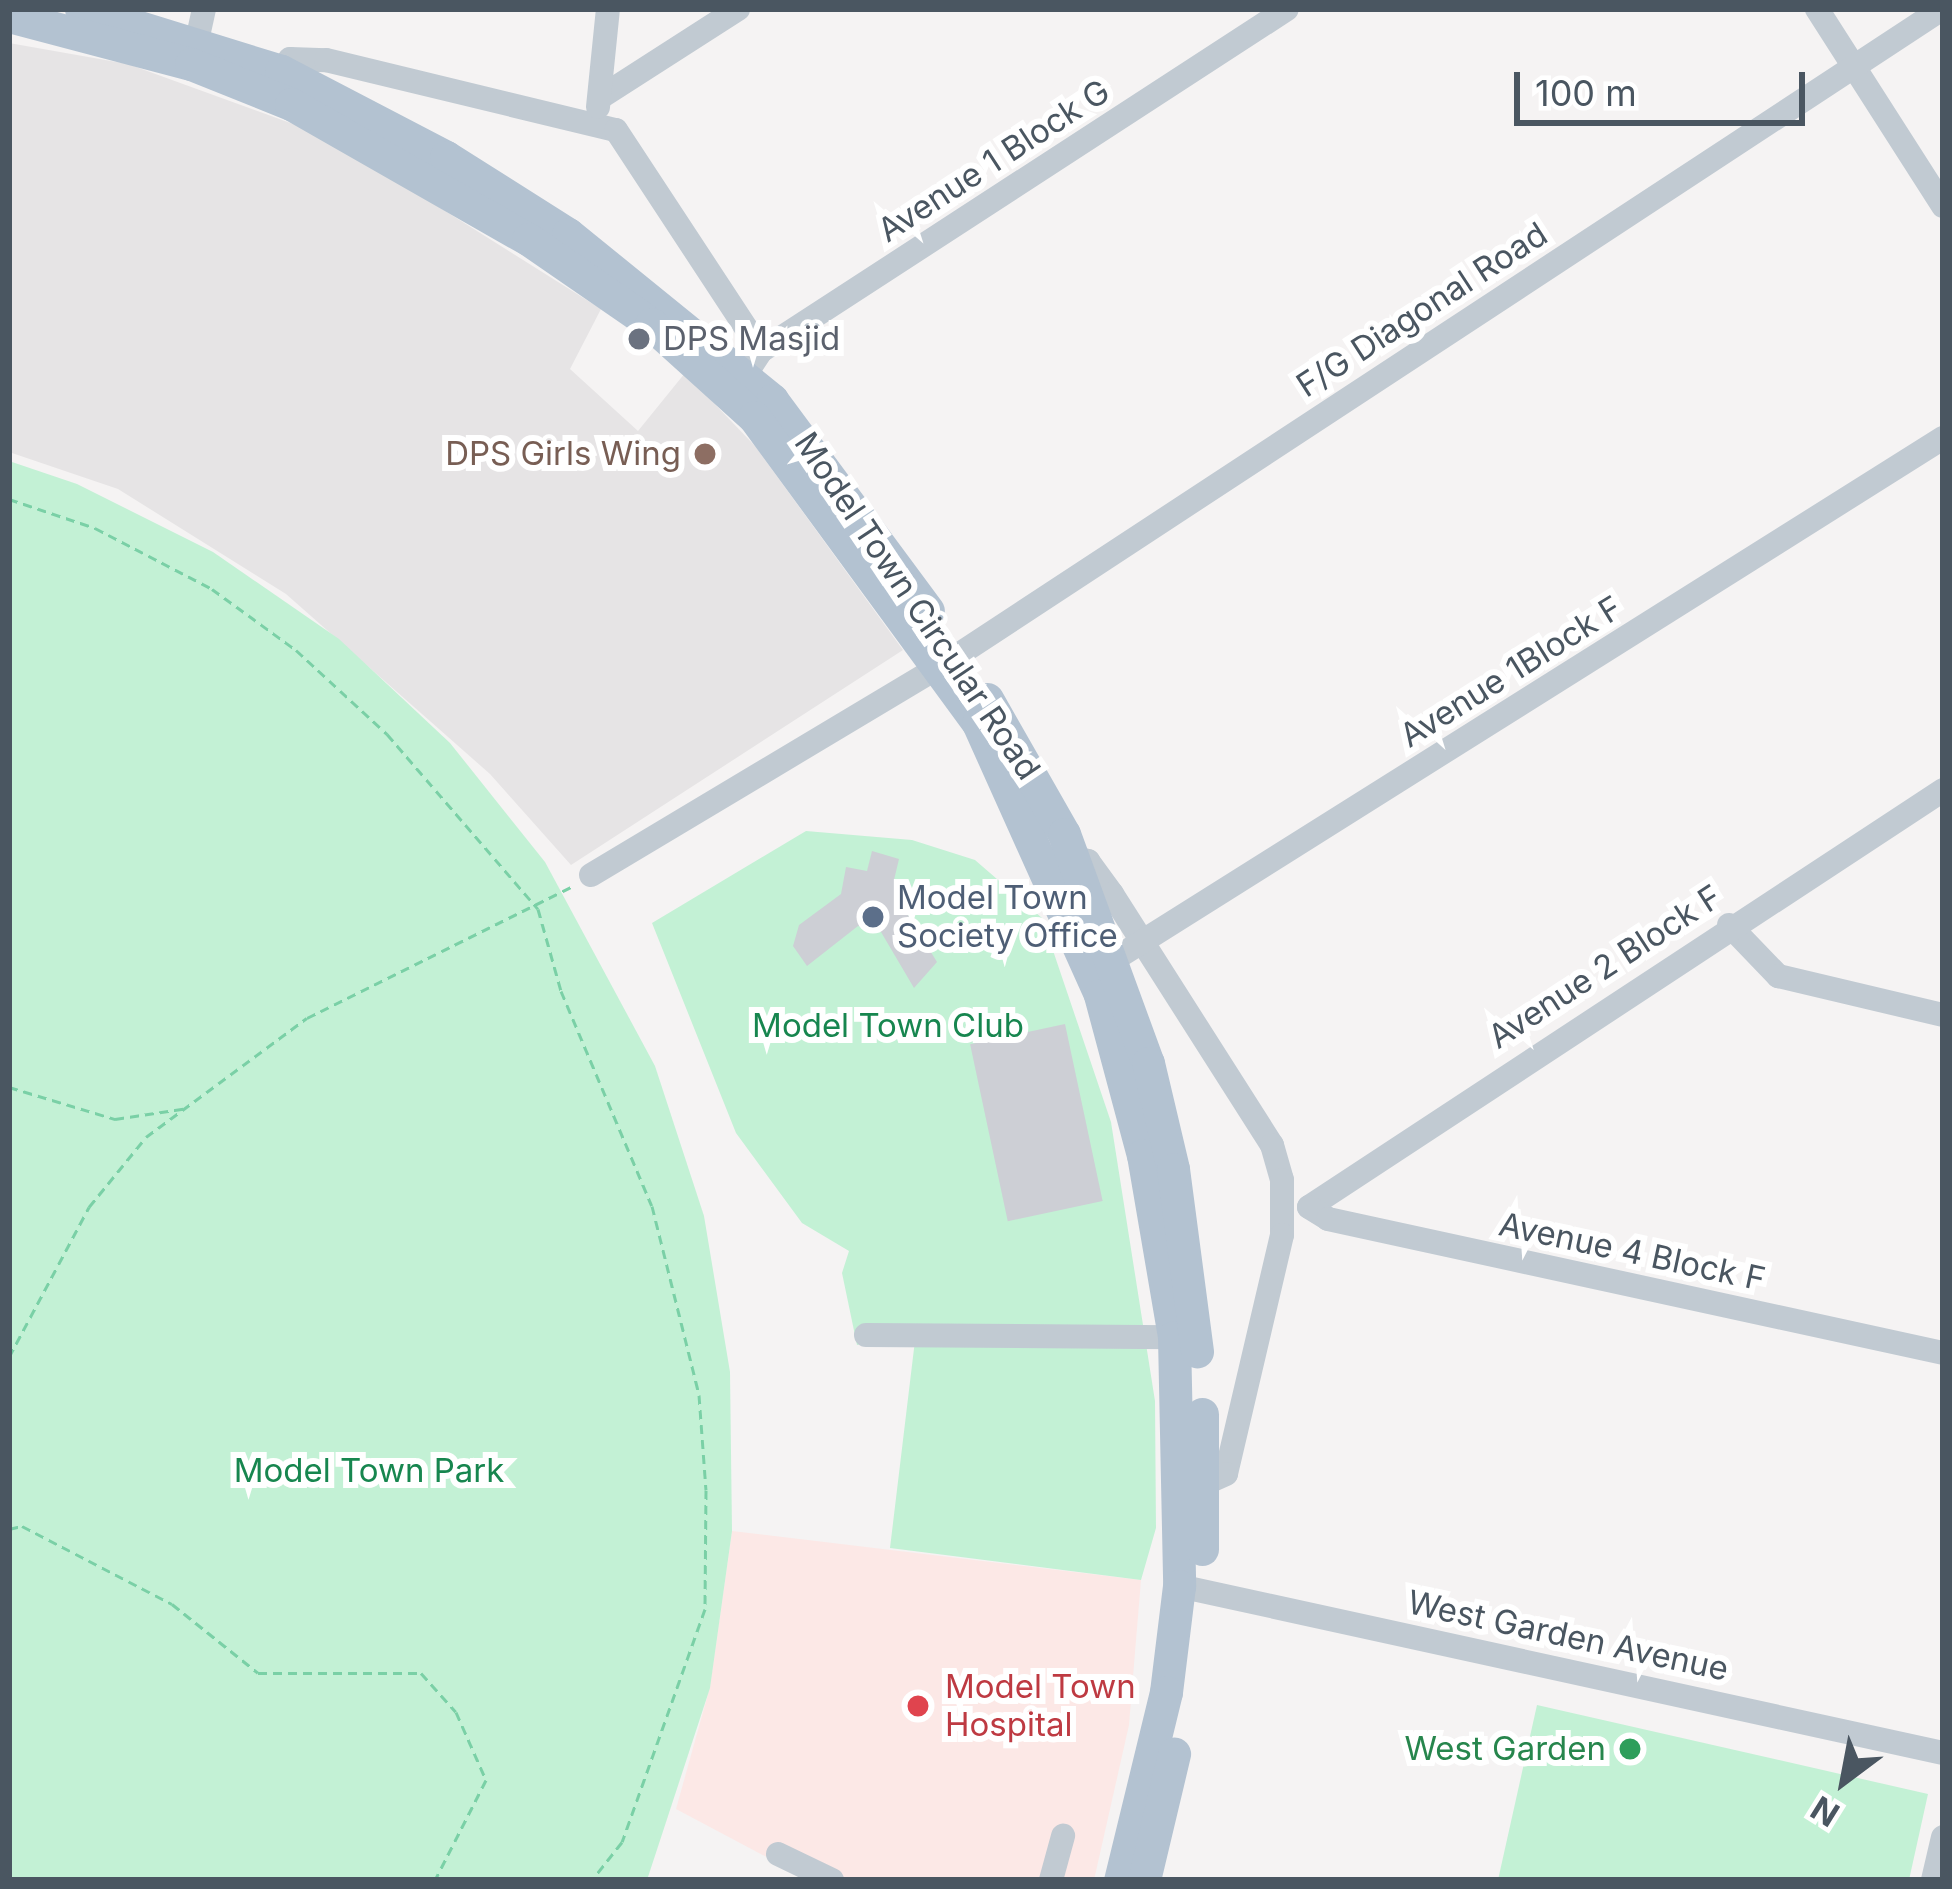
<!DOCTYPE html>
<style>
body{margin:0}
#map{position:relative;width:1952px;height:1889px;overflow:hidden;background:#f5f3f3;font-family:Inter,sans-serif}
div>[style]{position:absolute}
.education>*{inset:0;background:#e6e4e5}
.medical>*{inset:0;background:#fce8e6}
.green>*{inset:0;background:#c3f1d5}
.building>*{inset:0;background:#cdcfd5;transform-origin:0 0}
.path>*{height:3px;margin-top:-1.5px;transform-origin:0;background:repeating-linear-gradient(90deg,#7ad0a6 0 9px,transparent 0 15px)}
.minor>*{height:24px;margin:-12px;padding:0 12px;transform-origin:12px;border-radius:12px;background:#c1cad2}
.major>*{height:33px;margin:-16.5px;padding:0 16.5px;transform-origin:16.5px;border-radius:16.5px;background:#b3c2d1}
.dots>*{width:33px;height:33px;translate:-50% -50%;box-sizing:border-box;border:6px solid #fff;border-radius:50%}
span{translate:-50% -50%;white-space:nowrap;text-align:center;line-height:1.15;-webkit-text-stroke:12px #fff;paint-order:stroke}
.street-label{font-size:33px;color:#4a5661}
.worship-label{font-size:33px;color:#5b616d}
.left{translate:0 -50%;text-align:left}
.education-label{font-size:33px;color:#785e54}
.right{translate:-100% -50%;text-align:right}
.service-label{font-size:33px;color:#4e5e75}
.park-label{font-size:33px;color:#17864f}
.health-label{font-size:33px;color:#be3a42}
.leisure-label{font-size:33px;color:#27864d}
.frame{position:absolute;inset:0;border:12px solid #4a5661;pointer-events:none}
.north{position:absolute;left:1784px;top:1721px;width:120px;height:120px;-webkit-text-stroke:9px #fff;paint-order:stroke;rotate:212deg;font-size:33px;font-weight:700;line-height:48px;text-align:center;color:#4a5661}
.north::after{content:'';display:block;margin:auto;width:42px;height:54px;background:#4a5661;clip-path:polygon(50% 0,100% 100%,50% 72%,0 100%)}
.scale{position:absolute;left:1514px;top:72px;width:291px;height:54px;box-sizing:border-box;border:6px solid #4a5661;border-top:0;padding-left:15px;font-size:36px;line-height:42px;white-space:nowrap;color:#4a5661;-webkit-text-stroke:9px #fff;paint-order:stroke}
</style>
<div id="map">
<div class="education">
<div style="clip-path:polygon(9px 43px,128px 64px,326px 136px,601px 309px,570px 369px,638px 431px,685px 373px,755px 446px,903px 650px,571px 865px,490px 774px,286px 594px,118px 489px,9px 452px)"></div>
</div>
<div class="medical">
<div style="clip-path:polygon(732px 1531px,1141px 1580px,1129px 1725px,1094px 1880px,810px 1880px,676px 1809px,710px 1687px)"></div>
</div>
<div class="green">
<div style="clip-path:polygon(9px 461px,77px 484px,213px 552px,339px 639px,450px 743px,545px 862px,655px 1066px,704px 1216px,730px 1372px,732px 1531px,710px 1688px,647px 1880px,9px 1880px)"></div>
<div style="clip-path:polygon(806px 831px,912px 840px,975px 860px,1042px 918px,1111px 1122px,1155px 1401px,1156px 1528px,1141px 1580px,890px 1548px,916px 1332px,857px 1345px,842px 1273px,849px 1251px,802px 1223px,736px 1133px,652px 923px)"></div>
<div style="clip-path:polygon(1537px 1705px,1928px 1794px,1909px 1880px,1498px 1880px)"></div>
</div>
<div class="building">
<div style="clip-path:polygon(872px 851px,899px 859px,894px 880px,911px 884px,905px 910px,937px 962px,914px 988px,881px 932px,858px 926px,807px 966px,793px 946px,799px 925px,841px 894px,846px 867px,867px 871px)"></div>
<div style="left:1065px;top:1024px;width:181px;height:97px;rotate:78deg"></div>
</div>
<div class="path">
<div style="left:9px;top:499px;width:91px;rotate:18.6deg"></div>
<div style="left:95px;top:528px;width:132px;rotate:27.5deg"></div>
<div style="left:212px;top:589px;width:104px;rotate:36deg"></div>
<div style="left:296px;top:650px;width:124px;rotate:42.7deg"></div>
<div style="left:387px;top:734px;width:231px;rotate:49.2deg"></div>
<div style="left:538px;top:909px;width:85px;rotate:74.3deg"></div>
<div style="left:561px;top:991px;width:233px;rotate:67.1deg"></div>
<div style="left:652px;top:1206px;width:195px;rotate:76deg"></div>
<div style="left:699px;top:1395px;width:95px;rotate:85.8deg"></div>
<div style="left:706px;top:1490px;width:119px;rotate:90.5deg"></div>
<div style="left:705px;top:1609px;width:247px;rotate:109.6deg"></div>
<div style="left:622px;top:1842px;width:48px;rotate:128.3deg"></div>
<div style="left:9px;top:1087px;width:111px;rotate:16.8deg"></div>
<div style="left:115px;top:1119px;width:74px;rotate:-8.6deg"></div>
<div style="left:9px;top:1357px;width:170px;rotate:-61.9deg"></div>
<div style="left:89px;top:1207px;width:90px;rotate:-50.8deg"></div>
<div style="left:146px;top:1137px;width:200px;rotate:-36.5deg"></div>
<div style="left:307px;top:1018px;width:299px;rotate:-26.4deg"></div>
<div style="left:9px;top:1529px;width:13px;rotate:-13deg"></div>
<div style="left:22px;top:1526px;width:169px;rotate:27.5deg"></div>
<div style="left:172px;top:1604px;width:110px;rotate:38.7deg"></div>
<div style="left:258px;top:1673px;width:163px"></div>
<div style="left:421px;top:1673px;width:52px;rotate:48.1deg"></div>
<div style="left:456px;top:1712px;width:74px;rotate:66.2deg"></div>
<div style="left:486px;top:1780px;width:112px;rotate:117deg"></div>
</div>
<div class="minor">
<div style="left:1817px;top:9px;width:234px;rotate:57.4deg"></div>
<div style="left:193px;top:59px;width:51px;rotate:-77.6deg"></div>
<div style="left:281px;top:71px;width:15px;rotate:-53deg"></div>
<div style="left:290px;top:59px;width:36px;rotate:2deg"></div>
<div style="left:326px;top:60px;width:298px;rotate:13.6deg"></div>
<div style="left:616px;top:130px;width:264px;rotate:56.7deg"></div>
<div style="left:601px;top:97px;width:163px;rotate:-32.7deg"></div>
<div style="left:598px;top:107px;width:99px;rotate:-84.2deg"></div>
<div style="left:735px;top:390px;width:47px;rotate:-56.3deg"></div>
<div style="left:761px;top:351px;width:627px;rotate:-33.03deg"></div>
<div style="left:1068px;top:856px;width:21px;rotate:14deg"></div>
<div style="left:1088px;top:861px;width:41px;rotate:54deg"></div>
<div style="left:1112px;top:894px;width:298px;rotate:57.5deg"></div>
<div style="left:1272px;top:1145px;width:36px;rotate:74deg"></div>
<div style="left:1282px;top:1180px;width:55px;rotate:90deg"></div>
<div style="left:1282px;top:1235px;width:245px;rotate:103.2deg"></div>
<div style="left:1226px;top:1474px;width:22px;rotate:156deg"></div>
<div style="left:591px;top:875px;width:428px;rotate:-30.9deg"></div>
<div style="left:958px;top:655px;width:1177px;rotate:-33.29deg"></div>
<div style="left:1729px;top:925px;width:71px;rotate:46.1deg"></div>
<div style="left:1778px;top:976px;width:170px;rotate:13.3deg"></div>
<div style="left:1113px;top:960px;width:981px;rotate:-32.17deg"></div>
<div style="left:1309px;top:1207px;width:759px;rotate:-33.33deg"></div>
<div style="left:1309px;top:1207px;width:22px;rotate:32deg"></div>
<div style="left:1328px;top:1219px;width:629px;rotate:12.29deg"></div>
<div style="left:866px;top:1335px;width:308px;rotate:0.4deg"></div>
<div style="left:1179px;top:1586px;width:782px;rotate:12.33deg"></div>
<div style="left:778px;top:1854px;width:60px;rotate:25.7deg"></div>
<div style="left:1051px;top:1880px;width:46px;rotate:-74.7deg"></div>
<div style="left:1933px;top:1880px;width:44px;rotate:-76.9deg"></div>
</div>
<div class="major">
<div style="left:81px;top:9px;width:209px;rotate:17.2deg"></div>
<div style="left:281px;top:71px;width:186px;rotate:27.5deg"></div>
<div style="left:446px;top:157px;width:144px;rotate:32.3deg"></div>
<div style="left:568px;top:234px;width:263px;rotate:39.1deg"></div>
<div style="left:772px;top:400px;width:262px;rotate:53.5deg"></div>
<div style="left:9px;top:16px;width:188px;rotate:14.8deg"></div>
<div style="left:191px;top:64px;width:108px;rotate:21.8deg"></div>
<div style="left:291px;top:104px;width:273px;rotate:29.7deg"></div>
<div style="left:528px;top:239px;width:150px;rotate:34.6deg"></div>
<div style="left:651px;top:324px;width:139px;rotate:42.1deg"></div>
<div style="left:754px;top:417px;width:379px;rotate:53.8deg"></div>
<div style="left:978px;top:723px;width:298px;rotate:65.8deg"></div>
<div style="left:1100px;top:995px;width:166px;rotate:75deg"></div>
<div style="left:1143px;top:1155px;width:185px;rotate:80.3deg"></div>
<div style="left:1174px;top:1337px;width:249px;rotate:88.8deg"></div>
<div style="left:1179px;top:1586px;width:107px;rotate:97deg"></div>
<div style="left:1166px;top:1692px;width:194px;rotate:103.7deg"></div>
<div style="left:987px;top:699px;width:155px;rotate:60.3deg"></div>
<div style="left:1064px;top:834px;width:244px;rotate:69.9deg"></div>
<div style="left:1148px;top:1063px;width:109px;rotate:76.7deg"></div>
<div style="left:1173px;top:1169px;width:184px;rotate:82.5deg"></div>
<div style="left:1202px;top:1414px;width:135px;rotate:90deg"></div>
<div style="left:1144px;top:1880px;width:130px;rotate:-76.6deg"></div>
</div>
<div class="dots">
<div style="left:639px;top:339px;background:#6b7280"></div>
<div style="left:705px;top:454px;background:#8d6e63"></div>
<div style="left:873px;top:917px;background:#5c6f8a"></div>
<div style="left:918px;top:1706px;background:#e0444e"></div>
<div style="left:1630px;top:1749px;background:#2e9e5b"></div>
</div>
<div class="street-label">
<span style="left:994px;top:161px;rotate:-33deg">Avenue 1 Block G</span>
<span style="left:1422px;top:310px;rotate:-33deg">F/G Diagonal Road</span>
<span style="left:917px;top:606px;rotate:56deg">Model Town Circular Road</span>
<span style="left:1511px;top:672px;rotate:-32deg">Avenue 1Block F</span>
<span style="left:1605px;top:967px;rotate:-33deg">Avenue 2 Block F</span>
<span style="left:1632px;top:1252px;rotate:12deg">Avenue 4 Block F</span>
<span style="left:1568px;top:1636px;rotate:12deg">West Garden Avenue</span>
</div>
<div class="worship-label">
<span class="left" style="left:663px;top:339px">DPS Masjid</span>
</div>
<div class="education-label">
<span class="right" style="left:681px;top:454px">DPS Girls Wing</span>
</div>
<div class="service-label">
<span class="left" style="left:897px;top:917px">Model Town<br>Society Office</span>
</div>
<div class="park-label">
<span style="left:888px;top:1026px">Model Town Club</span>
<span style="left:369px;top:1471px">Model Town Park</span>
</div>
<div class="health-label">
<span class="left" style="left:945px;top:1706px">Model Town<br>Hospital</span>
</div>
<div class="leisure-label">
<span class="right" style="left:1606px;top:1749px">West Garden</span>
</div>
<div class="frame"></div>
<div class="north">N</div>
<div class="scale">100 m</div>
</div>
